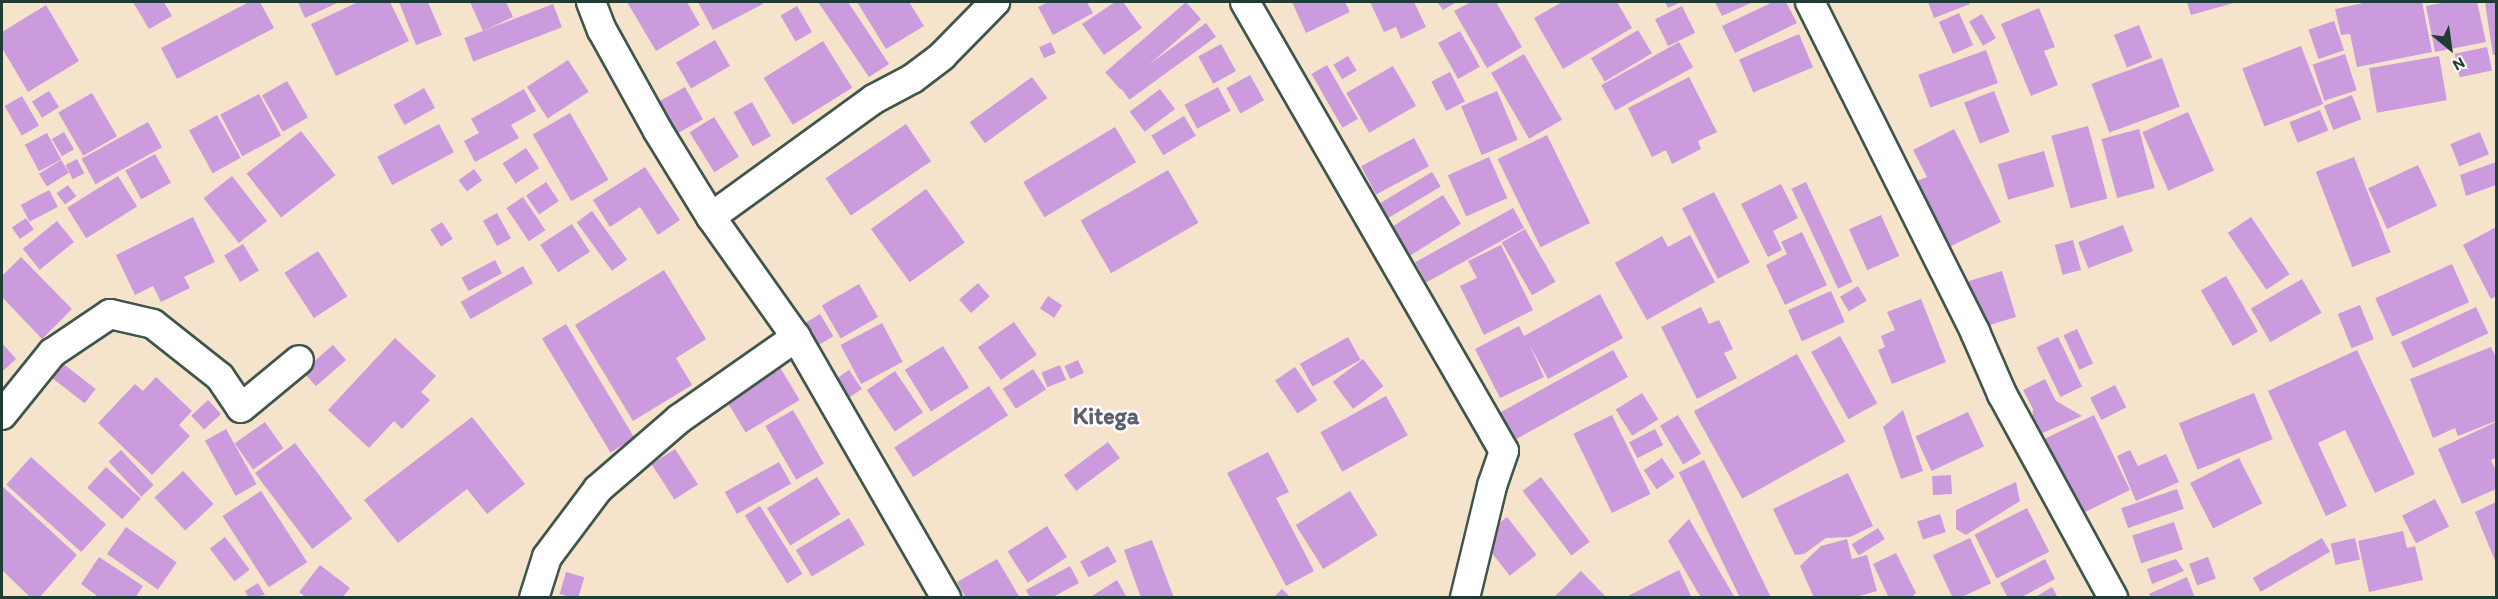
<!DOCTYPE html>
<style>
body{margin:0}
#map{position:relative;width:2498px;height:599px;overflow:hidden;background:#f5e3cc;font-family:Itim,sans-serif}
div>[style]{position:absolute}
.building>*{inset:0;background:#cc9bde;transform-origin:0 0}
.roads{filter:drop-shadow(2px 0 #3f564b) drop-shadow(-2px 0 #3f564b) drop-shadow(0 2px #3f564b) drop-shadow(0 -2px #3f564b)}
.street>*{height:28px;margin:-14px;padding:0 14px;transform-origin:14px;border-radius:14px;background:#fff}
span{translate:-50% -50%;white-space:nowrap;text-align:center;line-height:1.15;-webkit-text-stroke:5px #fff;paint-order:stroke}
.quarter-label{font-size:24px;color:#5c5e70;font-weight:700}
.frame{position:absolute;inset:0;border:3px solid #1f3d34;pointer-events:none}
.north{position:absolute;left:2420px;top:18px;width:60px;height:60px;-webkit-text-stroke:4px #fff;paint-order:stroke;rotate:151deg;font-size:16px;font-weight:700;line-height:24px;text-align:center;color:#1f3d34}
.north::after{content:'';display:block;margin:auto;width:21px;height:27px;background:#1f3d34;clip-path:polygon(50% 0,100% 100%,50% 72%,0 100%)}
</style>
<div id="map">
<div class="building">
<div style="clip-path:polygon(133px 2px,164px 2px,172px 16px,149px 29px)"></div>
<div style="clip-path:polygon(249px 2px,260px 2px,274px 28px,177px 79px,161px 48px)"></div>
<div style="clip-path:polygon(298px 2px,339px 2px,305px 18px)"></div>
<div style="clip-path:polygon(358px 2px,390px 2px,409px 41px,336px 76px,311px 24px)"></div>
<div style="clip-path:polygon(399px 2px,428px 2px,442px 35px,416px 45px)"></div>
<div style="clip-path:polygon(470px 2px,506px 2px,513px 17px,483px 31px)"></div>
<div style="clip-path:polygon(627px 2px,687px 2px,700px 25px,656px 51px)"></div>
<div style="clip-path:polygon(698px 2px,762px 2px,763px 4px,713px 30px)"></div>
<div style="clip-path:polygon(818px 2px,848px 2px,889px 64px,869px 77px)"></div>
<div style="clip-path:polygon(857px 2px,909px 2px,924px 26px,886px 49px)"></div>
<div style="clip-path:polygon(1048px 2px,1087px 2px,1093px 13px,1053px 35px,1038px 7px)"></div>
<div style="clip-path:polygon(1115px 2px,1123px 2px,1142px 28px,1104px 55px,1082px 24px)"></div>
<div style="left:1186px;top:2px;width:23px;height:107px;rotate:49deg"></div>
<div style="clip-path:polygon(1292px 2px,1345px 2px,1350px 12px,1306px 33px)"></div>
<div style="clip-path:polygon(1370px 2px,1414px 2px,1426px 27px,1401px 39px,1396px 27px,1384px 32px)"></div>
<div style="clip-path:polygon(1437px 2px,1457px 2px,1443px 10px)"></div>
<div style="clip-path:polygon(1471px 2px,1496px 2px,1522px 47px,1487px 68px,1454px 11px)"></div>
<div style="clip-path:polygon(1562px 2px,1617px 2px,1632px 28px,1563px 69px,1534px 18px)"></div>
<div style="clip-path:polygon(1665px 2px,1681px 2px,1668px 8px)"></div>
<div style="clip-path:polygon(1715px 2px,1753px 2px,1722px 16px)"></div>
<div style="clip-path:polygon(1773px 2px,1786px 2px,1797px 23px,1735px 53px,1722px 26px)"></div>
<div style="clip-path:polygon(1928px 2px,1969px 2px,1970px 4px,1934px 18px)"></div>
<div style="clip-path:polygon(2187px 2px,2237px 2px,2191px 15px)"></div>
<div style="clip-path:polygon(2368px 2px,2422px 2px,2432px 52px,2357px 67px,2350px 34px,2341px 35px,2335px 9px)"></div>
<div style="clip-path:polygon(2447px 2px,2477px 2px,2486px 42px,2435px 52px,2426px 6px)"></div>
<div style="clip-path:polygon(2485px 2px,2496px 2px,2496px 55px,2493px 55px)"></div>
<div style="left:553px;top:4px;width:25px;height:95px;rotate:69deg"></div>
<div style="clip-path:polygon(46px 5px,79px 61px,28px 92px,2px 48px,2px 32px)"></div>
<div style="left:797px;top:6px;width:30px;height:19px;rotate:60deg"></div>
<div style="left:1682px;top:6px;width:30px;height:30px;rotate:64deg"></div>
<div style="clip-path:polygon(2039px 8px,2055px 47px,2044px 51px,2058px 85px,2031px 96px,2001px 24px)"></div>
<div style="left:1959px;top:13px;width:35px;height:22px;rotate:66deg"></div>
<div style="left:1982px;top:14px;width:28px;height:15px;rotate:60deg"></div>
<div style="left:2334px;top:21px;width:31px;height:27px;rotate:71deg"></div>
<div style="left:1206px;top:23px;width:17px;height:107px;rotate:54deg"></div>
<div style="left:2139px;top:25px;width:35px;height:27px;rotate:68deg"></div>
<div style="left:1638px;top:30px;width:27px;height:55px;rotate:59deg"></div>
<div style="left:1460px;top:31px;width:41px;height:25px;rotate:61deg"></div>
<div style="left:1799px;top:34px;width:36px;height:65px;rotate:67deg"></div>
<div style="left:715px;top:40px;width:30px;height:45px;rotate:60deg"></div>
<div style="left:823px;top:41px;width:55px;height:70px;rotate:58deg"></div>
<div style="left:1051px;top:42px;width:12px;height:13px;rotate:66deg"></div>
<div style="left:1679px;top:42px;width:29px;height:89px;rotate:61deg"></div>
<div style="left:1221px;top:44px;width:31px;height:26px;rotate:61deg"></div>
<div style="left:2301px;top:46px;width:62px;height:63px;rotate:69deg"></div>
<div style="left:2487px;top:47px;width:24px;height:33px;rotate:78deg"></div>
<div style="left:1986px;top:50px;width:35px;height:72px;rotate:70deg"></div>
<div style="left:1524px;top:54px;width:76px;height:38px;rotate:60deg"></div>
<div style="left:2345px;top:54px;width:38px;height:34px;rotate:72deg"></div>
<div style="left:1348px;top:56px;width:17px;height:17px;rotate:59deg"></div>
<div style="left:2439px;top:56px;width:45px;height:71px;rotate:80deg"></div>
<div style="left:2162px;top:58px;width:52px;height:75px;rotate:70deg"></div>
<div style="left:568px;top:60px;width:38px;height:49px;rotate:57deg"></div>
<div style="left:1327px;top:65px;width:62px;height:18px;rotate:60deg"></div>
<div style="left:1393px;top:66px;width:46px;height:54px;rotate:60deg"></div>
<div style="left:1450px;top:72px;width:33px;height:21px;rotate:63deg"></div>
<div style="left:1250px;top:75px;width:29px;height:27px;rotate:61deg"></div>
<div style="left:1032px;top:77px;width:26px;height:77px;rotate:54deg"></div>
<div style="clip-path:polygon(1689px 77px,1717px 132px,1698px 141px,1701px 149px,1672px 164px,1666px 150px,1652px 157px,1628px 108px)"></div>
<div style="left:287px;top:81px;width:42px;height:29px;rotate:60deg"></div>
<div style="left:685px;top:87px;width:37px;height:34px;rotate:61deg"></div>
<div style="left:1218px;top:87px;width:27px;height:38px;rotate:62deg"></div>
<div style="left:424px;top:88px;width:23px;height:35px;rotate:61deg"></div>
<div style="clip-path:polygon(524px 89px,536px 111px,511px 125px,519px 138px,475px 162px,464px 141px,479px 133px,471px 119px)"></div>
<div style="left:1160px;top:89px;width:25px;height:38px;rotate:53deg"></div>
<div style="left:49px;top:91px;width:19px;height:20px;rotate:58deg"></div>
<div style="left:1497px;top:91px;width:53px;height:39px;rotate:67deg"></div>
<div style="left:1994px;top:91px;width:44px;height:32px;rotate:69deg"></div>
<div style="left:92px;top:93px;width:50px;height:39px;rotate:60deg"></div>
<div style="left:259px;top:94px;width:47px;height:44px;rotate:62deg"></div>
<div style="left:2352px;top:95px;width:26px;height:30px;rotate:69deg"></div>
<div style="left:22px;top:96px;width:34px;height:20px;rotate:60deg"></div>
<div style="left:752px;top:102px;width:39px;height:21px;rotate:61deg"></div>
<div style="left:2320px;top:110px;width:22px;height:33px;rotate:68deg"></div>
<div style="left:2188px;top:112px;width:64px;height:50px;rotate:66deg"></div>
<div style="left:570px;top:113px;width:77px;height:43px;rotate:60deg"></div>
<div style="left:217px;top:115px;width:49px;height:32px;rotate:61deg"></div>
<div style="left:1184px;top:116px;width:23px;height:38px;rotate:59deg"></div>
<div style="left:714px;top:117px;width:47px;height:29px;rotate:58deg"></div>
<div style="left:148px;top:122px;width:29px;height:76px;rotate:61deg"></div>
<div style="left:439px;top:124px;width:32px;height:70px;rotate:62deg"></div>
<div style="left:906px;top:124px;width:45px;height:97px;rotate:56deg"></div>
<div style="left:2088px;top:126px;width:75px;height:38px;rotate:75deg"></div>
<div style="left:1115px;top:127px;width:41px;height:107px;rotate:59deg"></div>
<div style="clip-path:polygon(1954px 129px,2001px 222px,1943px 250px,1923px 210px,1930px 207px,1917px 181px,1927px 177px,1913px 150px)"></div>
<div style="left:2139px;top:129px;width:61px;height:39px;rotate:75deg"></div>
<div style="left:301px;top:131px;width:56px;height:69px;rotate:52deg"></div>
<div style="left:64px;top:132px;width:20px;height:14px;rotate:60deg"></div>
<div style="left:2480px;top:132px;width:24px;height:32px;rotate:68deg"></div>
<div style="left:47px;top:133px;width:30px;height:25px;rotate:62deg"></div>
<div style="left:1547px;top:135px;width:98px;height:55px;rotate:64deg"></div>
<div style="left:1414px;top:138px;width:32px;height:60px;rotate:62deg"></div>
<div style="left:526px;top:148px;width:24px;height:28px;rotate:57deg"></div>
<div style="left:2044px;top:151px;width:37px;height:48px;rotate:74deg"></div>
<div style="left:155px;top:154px;width:33px;height:34px;rotate:61deg"></div>
<div style="left:1489px;top:157px;width:45px;height:45px;rotate:66deg"></div>
<div style="left:2354px;top:157px;width:102px;height:41px;rotate:69deg"></div>
<div style="left:77px;top:159px;width:16px;height:13px;rotate:63deg"></div>
<div style="left:61px;top:160px;width:15px;height:26px;rotate:58deg"></div>
<div style="clip-path:polygon(2496px 162px,2496px 185px,2466px 196px,2460px 175px)"></div>
<div style="left:2418px;top:165px;width:45px;height:55px;rotate:65deg"></div>
<div style="clip-path:polygon(645px 167px,680px 220px,658px 235px,640px 207px,610px 227px,593px 200px)"></div>
<div style="left:474px;top:169px;width:14px;height:19px;rotate:54deg"></div>
<div style="left:1168px;top:170px;width:61px;height:101px;rotate:60deg"></div>
<div style="left:1432px;top:172px;width:17px;height:66px;rotate:59deg"></div>
<div style="left:118px;top:176px;width:36px;height:60px;rotate:58deg"></div>
<div style="left:232px;top:176px;width:57px;height:36px;rotate:52deg"></div>
<div style="left:546px;top:182px;width:23px;height:24px;rotate:56deg"></div>
<div style="left:1806px;top:182px;width:110px;height:16px;rotate:65deg"></div>
<div style="clip-path:polygon(1781px 184px,1798px 218px,1773px 231px,1782px 250px,1768px 257px,1741px 204px)"></div>
<div style="left:68px;top:185px;width:14px;height:14px;rotate:54deg"></div>
<div style="left:926px;top:189px;width:66px;height:68px;rotate:54deg"></div>
<div style="left:49px;top:190px;width:19px;height:32px;rotate:62deg"></div>
<div style="left:1714px;top:192px;width:79px;height:36px;rotate:63deg"></div>
<div style="left:1443px;top:195px;width:34px;height:62px;rotate:58deg"></div>
<div style="left:523px;top:197px;width:40px;height:20px;rotate:56deg"></div>
<div style="left:1513px;top:208px;width:23px;height:112px;rotate:61deg"></div>
<div style="left:592px;top:211px;width:60px;height:19px;rotate:54deg"></div>
<div style="left:497px;top:213px;width:29px;height:16px;rotate:61deg"></div>
<div style="left:1881px;top:215px;width:45px;height:35px;rotate:66deg"></div>
<div style="clip-path:polygon(193px 217px,215px 262px,184px 277px,190px 288px,161px 302px,153px 286px,135px 295px,116px 255px)"></div>
<div style="left:2251px;top:217px;width:69px;height:28px;rotate:56deg"></div>
<div style="left:26px;top:218px;width:14px;height:17px;rotate:56deg"></div>
<div style="left:57px;top:221px;width:27px;height:44px;rotate:51deg"></div>
<div style="left:442px;top:222px;width:20px;height:14px;rotate:57deg"></div>
<div style="left:572px;top:224px;width:33px;height:38px;rotate:57deg"></div>
<div style="left:2123px;top:225px;width:28px;height:48px;rotate:69deg"></div>
<div style="clip-path:polygon(2496px 227px,2496px 296px,2491px 299px,2463px 245px)"></div>
<div style="left:1525px;top:229px;width:61px;height:27px;rotate:60deg"></div>
<div style="clip-path:polygon(1802px 232px,1827px 285px,1785px 305px,1766px 265px,1787px 254px,1781px 242px)"></div>
<div style="clip-path:polygon(1690px 235px,1715px 282px,1647px 320px,1615px 263px,1662px 236px,1668px 247px)"></div>
<div style="left:2073px;top:240px;width:31px;height:19px;rotate:75deg"></div>
<div style="left:243px;top:244px;width:31px;height:22px;rotate:59deg"></div>
<div style="clip-path:polygon(1501px 245px,1533px 310px,1484px 335px,1460px 286px,1477px 278px,1468px 261px)"></div>
<div style="left:318px;top:251px;width:54px;height:40px;rotate:57deg"></div>
<div style="clip-path:polygon(21px 257px,72px 309px,42px 339px,2px 297px,2px 276px)"></div>
<div style="left:495px;top:260px;width:15px;height:38px;rotate:62deg"></div>
<div style="left:2452px;top:264px;width:42px;height:84px;rotate:66deg"></div>
<div style="left:523px;top:266px;width:20px;height:72px;rotate:60deg"></div>
<div style="clip-path:polygon(664px 270px,706px 339px,676px 358px,692px 385px,633px 421px,575px 325px)"></div>
<div style="left:2002px;top:271px;width:48px;height:37px;rotate:73deg"></div>
<div style="left:2226px;top:276px;width:64px;height:29px;rotate:60deg"></div>
<div style="left:2302px;top:279px;width:39px;height:59px;rotate:60deg"></div>
<div style="left:978px;top:283px;width:18px;height:25px;rotate:49deg"></div>
<div style="left:859px;top:284px;width:38px;height:43px;rotate:60deg"></div>
<div style="left:1858px;top:286px;width:17px;height:21px;rotate:59deg"></div>
<div style="left:1831px;top:291px;width:34px;height:47px;rotate:66deg"></div>
<div style="clip-path:polygon(1600px 294px,1623px 338px,1548px 379px,1529px 344px,1544px 377px,1500px 398px,1475px 349px,1519px 326px,1524px 336px)"></div>
<div style="left:1048px;top:296px;width:17px;height:15px;rotate:33deg"></div>
<div style="clip-path:polygon(1921px 299px,1946px 362px,1892px 384px,1878px 350px,1885px 347px,1881px 336px,1895px 330px,1887px 312px)"></div>
<div style="left:2360px;top:305px;width:37px;height:24px;rotate:68deg"></div>
<div style="clip-path:polygon(1701px 307px,1709px 324px,1719px 320px,1733px 349px,1724px 353px,1737px 378px,1697px 399px,1661px 327px)"></div>
<div style="left:2476px;top:307px;width:29px;height:83px;rotate:65deg"></div>
<div style="left:820px;top:314px;width:26px;height:22px;rotate:59deg"></div>
<div style="left:1014px;top:322px;width:40px;height:44px;rotate:55deg"></div>
<div style="left:882px;top:323px;width:44px;height:47px;rotate:62deg"></div>
<div style="left:566px;top:324px;width:133px;height:28px;rotate:59deg"></div>
<div style="left:2077px;top:329px;width:38px;height:15px;rotate:65deg"></div>
<div style="left:1840px;top:336px;width:77px;height:33px;rotate:61deg"></div>
<div style="left:1348px;top:337px;width:26px;height:55px;rotate:61deg"></div>
<div style="left:2058px;top:337px;width:55px;height:24px;rotate:64deg"></div>
<div style="clip-path:polygon(395px 338px,436px 376px,421px 392px,430px 400px,402px 429px,394px 421px,369px 448px,328px 410px)"></div>
<div style="clip-path:polygon(2px 343px,16px 359px,2px 372px)"></div>
<div style="left:333px;top:345px;width:20px;height:40px;rotate:49deg"></div>
<div style="left:943px;top:346px;width:49px;height:45px;rotate:58deg"></div>
<div style="clip-path:polygon(2491px 347px,2496px 357px,2496px 421px,2458px 436px,2455px 428px,2433px 438px,2410px 379px)"></div>
<div style="left:1613px;top:350px;width:31px;height:129px;rotate:61deg"></div>
<div style="clip-path:polygon(2357px 350px,2415px 474px,2375px 493px,2345px 430px,2318px 443px,2347px 506px,2326px 516px,2268px 391px)"></div>
<div style="left:1797px;top:354px;width:100px;height:118px;rotate:61deg"></div>
<div style="left:1363px;top:359px;width:34px;height:38px;rotate:53deg"></div>
<div style="left:1078px;top:360px;width:14px;height:15px;rotate:65deg"></div>
<div style="left:61px;top:362px;width:44px;height:18px;rotate:38deg"></div>
<div style="left:778px;top:364px;width:42px;height:63px;rotate:59deg"></div>
<div style="left:1060px;top:365px;width:16px;height:20px;rotate:68deg"></div>
<div style="left:1295px;top:367px;width:40px;height:24px;rotate:56deg"></div>
<div style="left:1033px;top:369px;width:24px;height:36px;rotate:57deg"></div>
<div style="left:849px;top:370px;width:23px;height:24px;rotate:56deg"></div>
<div style="left:895px;top:371px;width:50px;height:34px;rotate:56deg"></div>
<div style="clip-path:polygon(156px 377px,192px 411px,179px 425px,190px 436px,152px 475px,98px 423px,135px 384px,143px 391px)"></div>
<div style="clip-path:polygon(2045px 379px,2056px 401px,2082px 416px,2031px 438px,2033px 409px,2023px 390px)"></div>
<div style="left:2115px;top:385px;width:25px;height:28px;rotate:63deg"></div>
<div style="left:989px;top:386px;width:35px;height:113px;rotate:57deg"></div>
<div style="left:1642px;top:393px;width:31px;height:31px;rotate:58deg"></div>
<div style="left:2254px;top:393px;width:50px;height:81px;rotate:68deg"></div>
<div style="left:1386px;top:396px;width:45px;height:75px;rotate:61deg"></div>
<div style="left:208px;top:400px;width:19px;height:23px;rotate:47deg"></div>
<div style="left:793px;top:410px;width:62px;height:32px;rotate:60deg"></div>
<div style="clip-path:polygon(1903px 410px,1923px 471px,1901px 479px,1883px 427px)"></div>
<div style="left:1968px;top:412px;width:38px;height:58px;rotate:65deg"></div>
<div style="left:1612px;top:415px;width:88px;height:43px;rotate:64deg"></div>
<div style="left:1678px;top:415px;width:45px;height:21px;rotate:59deg"></div>
<div style="clip-path:polygon(2094px 415px,2130px 490px,2079px 515px,2034px 444px)"></div>
<div style="clip-path:polygon(472px 417px,525px 484px,487px 514px,467px 489px,398px 543px,364px 500px)"></div>
<div style="left:265px;top:422px;width:32px;height:37px;rotate:55deg"></div>
<div style="clip-path:polygon(2496px 422px,2496px 458px,2491px 460px,2496px 471px,2496px 489px,2462px 504px,2438px 449px)"></div>
<div style="left:226px;top:429px;width:63px;height:24px;rotate:61deg"></div>
<div style="left:1655px;top:429px;width:18px;height:29px;rotate:63deg"></div>
<div style="left:1108px;top:442px;width:20px;height:55px;rotate:53deg"></div>
<div style="left:295px;top:443px;width:95px;height:50px;rotate:53deg"></div>
<div style="left:675px;top:449px;width:42px;height:28px;rotate:57deg"></div>
<div style="left:121px;top:450px;width:48px;height:17px;rotate:47deg"></div>
<div style="clip-path:polygon(2130px 450px,2138px 466px,2166px 454px,2179px 482px,2136px 501px,2117px 456px)"></div>
<div style="clip-path:polygon(1268px 452px,1289px 492px,1276px 498px,1314px 571px,1286px 586px,1227px 473px)"></div>
<div style="left:31px;top:457px;width:101px;height:37px;rotate:42deg"></div>
<div style="left:1662px;top:458px;width:23px;height:22px;rotate:56deg"></div>
<div style="left:2239px;top:458px;width:51px;height:55px;rotate:63deg"></div>
<div style="left:1704px;top:460px;width:154px;height:28px;rotate:64deg"></div>
<div style="left:779px;top:462px;width:25px;height:62px;rotate:61deg"></div>
<div style="left:106px;top:467px;width:47px;height:28px;rotate:42deg"></div>
<div style="left:183px;top:471px;width:45px;height:39px;rotate:47deg"></div>
<div style="clip-path:polygon(1848px 473px,1873px 526px,1850px 537px,1826px 538px,1804px 554px,1795px 555px,1773px 509px)"></div>
<div style="left:1951px;top:475px;width:19px;height:19px;rotate:87deg"></div>
<div style="left:817px;top:477px;width:44px;height:59px;rotate:58deg"></div>
<div style="left:1541px;top:477px;width:81px;height:23px;rotate:53deg"></div>
<div style="clip-path:polygon(2016px 482px,2020px 501px,1966px 535px,1956px 529px,1956px 510px)"></div>
<div style="clip-path:polygon(2px 486px,77px 555px,39px 598px,31px 598px,2px 570px)"></div>
<div style="left:2177px;top:489px;width:21px;height:59px;rotate:71deg"></div>
<div style="left:261px;top:491px;width:85px;height:46px;rotate:57deg"></div>
<div style="left:1350px;top:491px;width:52px;height:64px;rotate:58deg"></div>
<div style="left:2435px;top:499px;width:31px;height:37px;rotate:63deg"></div>
<div style="clip-path:polygon(2496px 502px,2496px 563px,2475px 512px)"></div>
<div style="left:760px;top:506px;width:80px;height:18px;rotate:58deg"></div>
<div style="left:2027px;top:508px;width:49px;height:59px;rotate:63deg"></div>
<div style="left:1940px;top:514px;width:19px;height:24px;rotate:72deg"></div>
<div style="left:1507px;top:517px;width:48px;height:34px;rotate:52deg"></div>
<div style="left:849px;top:518px;width:31px;height:62px;rotate:59deg"></div>
<div style="clip-path:polygon(1689px 519px,1735px 598px,1701px 598px,1668px 541px)"></div>
<div style="left:2174px;top:522px;width:29px;height:44px;rotate:72deg"></div>
<div style="left:1047px;top:526px;width:37px;height:47px;rotate:57deg"></div>
<div style="left:126px;top:527px;width:62px;height:33px;rotate:35deg"></div>
<div style="left:1878px;top:528px;width:13px;height:31px;rotate:58deg"></div>
<div style="clip-path:polygon(2403px 531px,2407px 548px,2415px 546px,2423px 580px,2369px 592px,2358px 541px)"></div>
<div style="left:225px;top:537px;width:41px;height:19px;rotate:53deg"></div>
<div style="left:1970px;top:538px;width:50px;height:41px;rotate:65deg"></div>
<div style="left:2322px;top:538px;width:16px;height:80px;rotate:60deg"></div>
<div style="left:2355px;top:538px;width:22px;height:25px;rotate:77deg"></div>
<div style="clip-path:polygon(1847px 539px,1852px 559px,1867px 555px,1877px 591px,1853px 598px,1814px 598px,1800px 566px,1821px 546px)"></div>
<div style="clip-path:polygon(1152px 540px,1174px 598px,1141px 598px,1124px 550px)"></div>
<div style="left:1108px;top:546px;width:18px;height:32px;rotate:61deg"></div>
<div style="clip-path:polygon(1896px 553px,1916px 593px,1911px 598px,1889px 598px,1873px 564px)"></div>
<div style="clip-path:polygon(99px 557px,143px 586px,135px 598px,100px 598px,81px 584px)"></div>
<div style="left:2208px;top:557px;width:23px;height:20px;rotate:70deg"></div>
<div style="clip-path:polygon(997px 559px,1020px 598px,966px 598px,957px 582px)"></div>
<div style="clip-path:polygon(2045px 559px,2055px 579px,2020px 598px,2008px 598px,2000px 583px)"></div>
<div style="clip-path:polygon(2176px 559px,2184px 571px,2152px 584px,2147px 569px)"></div>
<div style="clip-path:polygon(320px 565px,350px 588px,342px 598px,307px 598px,299px 592px)"></div>
<div style="clip-path:polygon(1070px 566px,1079px 583px,1051px 598px,1030px 598px,1026px 590px)"></div>
<div style="clip-path:polygon(1679px 570px,1692px 598px,1624px 598px)"></div>
<div style="clip-path:polygon(1581px 571px,1607px 598px,1553px 598px)"></div>
<div style="left:566px;top:572px;width:19px;height:23px;rotate:16deg"></div>
<div style="clip-path:polygon(2187px 577px,2195px 598px,2151px 598px,2149px 594px)"></div>
<div style="clip-path:polygon(1117px 580px,1127px 598px,1089px 598px)"></div>
<div style="clip-path:polygon(258px 583px,265px 595px,249px 598px,245px 591px)"></div>
<div style="clip-path:polygon(2052px 587px,2058px 598px,2034px 598px)"></div>
<div style="clip-path:polygon(1282px 589px,1291px 598px,1273px 598px)"></div>
</div>
<div class="roads">
<div class="street">
<div style="left:591px;top:2px;width:30px;rotate:69deg"></div>
<div style="left:602px;top:30px;width:115px;rotate:61deg"></div>
<div style="left:658px;top:131px;width:101px;rotate:58.4deg"></div>
<div style="left:711px;top:217px;width:147px;rotate:54.7deg"></div>
<div style="left:796px;top:337px;width:301px;rotate:60.1deg"></div>
<div style="left:1245px;top:2px;width:518px;rotate:60.02deg"></div>
<div style="left:1504px;top:451px;width:37px;rotate:109deg"></div>
<div style="left:1492px;top:486px;width:115px;rotate:103.6deg"></div>
<div style="left:1810px;top:2px;width:369px;rotate:63.4deg"></div>
<div style="left:1975px;top:332px;width:68px;rotate:66.5deg"></div>
<div style="left:2002px;top:394px;width:232px;rotate:61.4deg"></div>
<div style="left:711px;top:217px;width:201px;rotate:-35.9deg"></div>
<div style="left:874px;top:99px;width:43px;rotate:-27.8deg"></div>
<div style="left:912px;top:79px;width:38px;rotate:-37deg"></div>
<div style="left:942px;top:56px;width:76px;rotate:-45.5deg"></div>
<div style="left:2px;top:415px;width:80px;rotate:-51.1deg"></div>
<div style="left:52px;top:353px;width:70px;rotate:-33.9deg"></div>
<div style="left:110px;top:314px;width:44px;rotate:13.1deg"></div>
<div style="left:153px;top:324px;width:85px;rotate:38.3deg"></div>
<div style="left:220px;top:377px;width:37px;rotate:56deg"></div>
<div style="left:241px;top:408px;width:75px;rotate:-39.6deg"></div>
<div style="left:534px;top:598px;width:43px;rotate:-72.4deg"></div>
<div style="left:547px;top:557px;width:85px;rotate:-53.1deg"></div>
<div style="left:598px;top:489px;width:107px;rotate:-40.8deg"></div>
<div style="left:679px;top:419px;width:143px;rotate:-35deg"></div>
</div>
</div>
<div class="quarter-label">
<span style="left:1106px;top:416px">Kitega</span>
</div>
<div class="frame"></div>
<div class="north">N</div>
</div>
